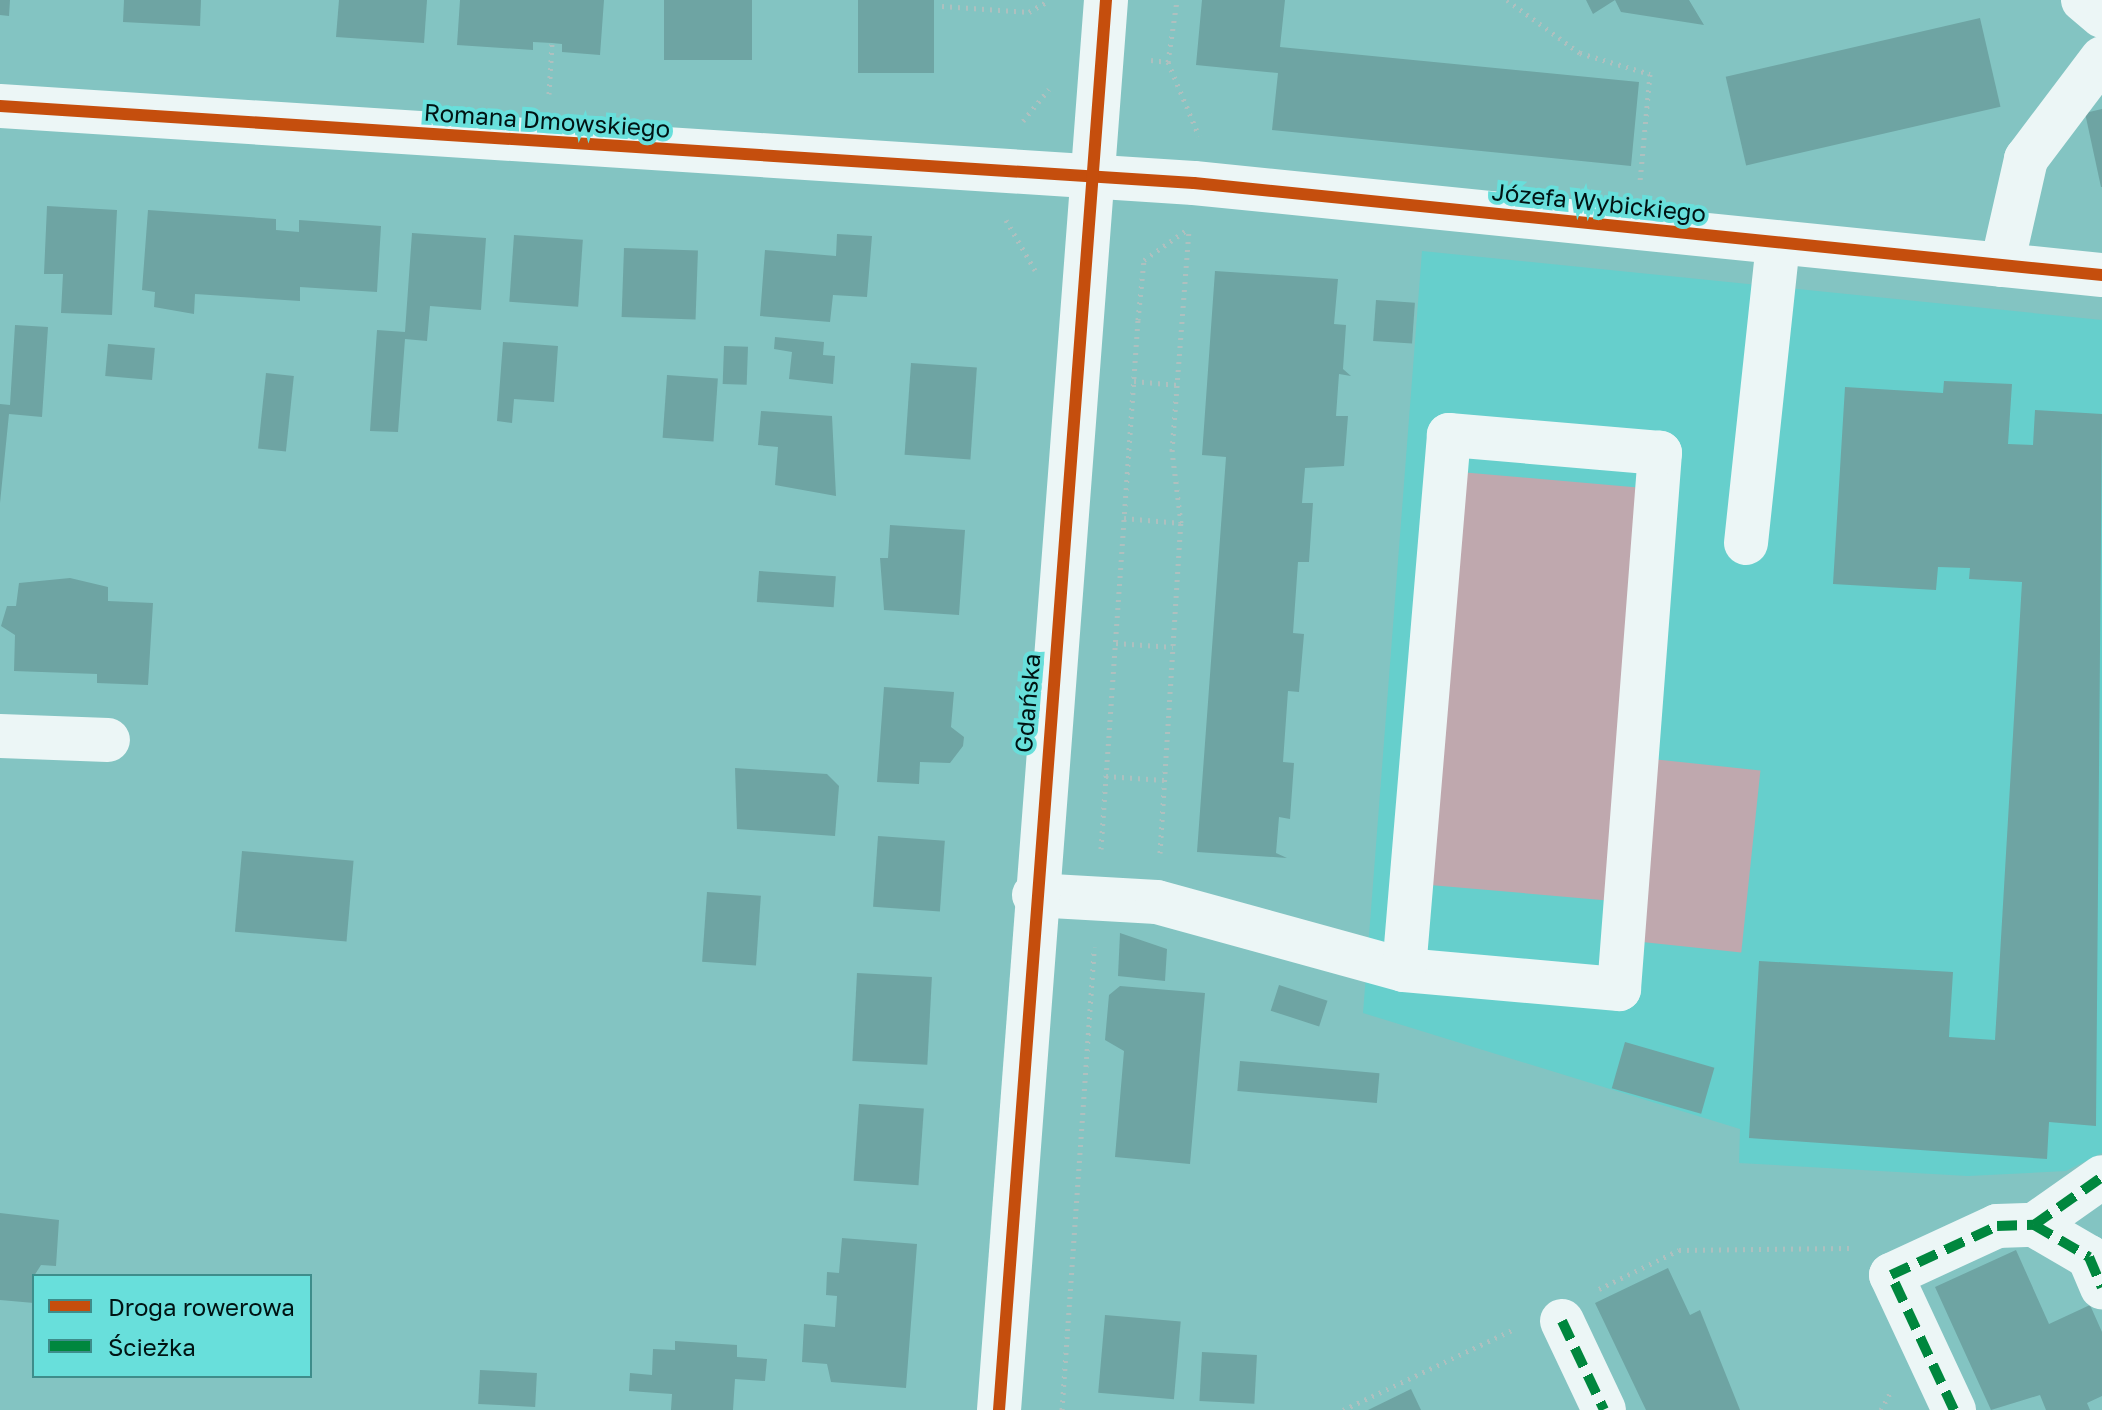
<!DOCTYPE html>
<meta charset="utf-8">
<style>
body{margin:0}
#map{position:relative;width:2102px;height:1410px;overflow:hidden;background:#83c4c2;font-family:"Golos Text",sans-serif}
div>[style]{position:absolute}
.built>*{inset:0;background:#66cfcc}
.green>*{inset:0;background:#bfa8ae;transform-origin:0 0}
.building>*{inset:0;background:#6ea4a3;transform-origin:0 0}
.path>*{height:5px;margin-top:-2.5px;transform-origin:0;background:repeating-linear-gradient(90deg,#aec0bf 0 2px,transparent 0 8px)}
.minor>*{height:44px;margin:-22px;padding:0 22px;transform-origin:22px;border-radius:22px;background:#ecf6f6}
.major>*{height:44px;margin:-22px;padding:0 22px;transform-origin:22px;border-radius:22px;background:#ecf6f6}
.quiet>*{height:10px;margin-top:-5px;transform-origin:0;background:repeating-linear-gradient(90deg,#00873e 0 20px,transparent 0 30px)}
.cycleway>*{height:12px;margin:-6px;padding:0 6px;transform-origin:6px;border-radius:6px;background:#c54e0d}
span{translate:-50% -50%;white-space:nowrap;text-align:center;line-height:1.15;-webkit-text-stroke:8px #68dfdb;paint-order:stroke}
.street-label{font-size:24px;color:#001313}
.legend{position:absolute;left:32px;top:1274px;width:280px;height:104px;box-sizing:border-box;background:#68dfdb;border:2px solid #3e8d8b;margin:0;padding:10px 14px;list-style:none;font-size:24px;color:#001313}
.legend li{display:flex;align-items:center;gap:16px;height:40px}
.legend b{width:40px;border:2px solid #3e8d8b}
</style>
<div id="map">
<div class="built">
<div style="clip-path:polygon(1422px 251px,2102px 320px,2102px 1153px,2066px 1171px,1968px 1176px,1739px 1163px,1740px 1129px,1363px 1013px)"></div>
</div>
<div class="green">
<div style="left:1460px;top:472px;width:187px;height:414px;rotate:5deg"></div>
<div style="left:1652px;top:759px;width:109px;height:183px;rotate:6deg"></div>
</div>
<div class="building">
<div style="clip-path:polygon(0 0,10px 0,9px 16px,0 15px)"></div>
<div style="clip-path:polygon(124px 0,201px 0,200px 26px,123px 22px)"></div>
<div style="clip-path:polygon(339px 0,427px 0,424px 43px,336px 37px)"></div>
<div style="clip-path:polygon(460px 0,604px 0,600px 55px,562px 52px,562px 44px,552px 43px,533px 42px,533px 50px,457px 45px)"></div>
<div style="left:664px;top:0;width:88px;height:60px"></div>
<div style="left:858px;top:0;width:76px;height:73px"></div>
<div style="clip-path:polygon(1202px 0,1285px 0,1280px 47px,1639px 82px,1631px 166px,1272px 130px,1278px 73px,1196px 65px)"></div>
<div style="clip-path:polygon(1586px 0,1689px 0,1704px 25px,1621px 12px,1615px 0,1593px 14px)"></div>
<div style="left:1980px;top:18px;width:91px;height:261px;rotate:77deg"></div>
<div style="clip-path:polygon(2102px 109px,2102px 187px,2101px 187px,2085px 113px)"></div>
<div style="clip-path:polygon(47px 206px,117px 210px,112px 315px,61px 313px,63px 274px,44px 274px)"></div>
<div style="clip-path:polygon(148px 210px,276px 219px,276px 230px,299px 232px,299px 220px,381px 226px,377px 292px,300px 287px,300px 301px,195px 294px,194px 314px,154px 307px,155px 292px,142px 290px)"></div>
<div style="clip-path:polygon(412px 233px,486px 238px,481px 310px,430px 306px,427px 341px,405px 339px,398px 432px,370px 431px,377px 330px,405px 332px)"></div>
<div style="clip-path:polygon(837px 234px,872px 236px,867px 297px,833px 295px,830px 322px,760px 316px,765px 250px,836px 256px)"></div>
<div style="left:514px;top:235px;width:69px;height:67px;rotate:4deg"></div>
<div style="left:624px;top:248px;width:74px;height:69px;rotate:2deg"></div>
<div style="clip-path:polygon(1215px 271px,1338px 279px,1334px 324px,1346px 325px,1343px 369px,1351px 376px,1339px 374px,1336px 416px,1348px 416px,1344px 466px,1305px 468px,1302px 503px,1313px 503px,1309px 562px,1298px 562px,1293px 633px,1304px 634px,1299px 692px,1288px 691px,1283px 762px,1294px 763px,1290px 819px,1279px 817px,1276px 853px,1287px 858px,1197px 852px,1226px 457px,1202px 455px)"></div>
<div style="left:1376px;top:300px;width:39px;height:41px;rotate:4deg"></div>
<div style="clip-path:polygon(15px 325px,48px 327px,42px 417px,9px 414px,0 503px,0 404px,10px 405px)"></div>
<div style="clip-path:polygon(775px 337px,824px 342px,823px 355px,835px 356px,833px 384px,789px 379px,792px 352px,774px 349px)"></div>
<div style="clip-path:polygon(503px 342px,558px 346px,554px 402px,514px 399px,512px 423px,497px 421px)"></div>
<div style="left:108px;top:344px;width:47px;height:32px;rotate:5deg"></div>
<div style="left:724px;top:346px;width:24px;height:38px;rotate:2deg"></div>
<div style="left:911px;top:363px;width:66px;height:92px;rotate:4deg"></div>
<div style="left:266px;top:373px;width:28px;height:76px;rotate:6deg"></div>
<div style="left:667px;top:375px;width:51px;height:63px;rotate:4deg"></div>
<div style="clip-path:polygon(1944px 381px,2012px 384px,2008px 444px,2033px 445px,2035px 410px,2102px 414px,2096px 1126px,2049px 1122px,2047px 1159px,1749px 1138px,1759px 961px,1953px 972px,1949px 1037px,1995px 1040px,2022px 582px,1969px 579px,1970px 568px,1938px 567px,1936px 590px,1833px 584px,1845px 387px,1943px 393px)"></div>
<div style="clip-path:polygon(761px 411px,832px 416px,836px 496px,775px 485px,778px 447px,758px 445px)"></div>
<div style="clip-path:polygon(890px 525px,965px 530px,959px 615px,884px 610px,880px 558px,888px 558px)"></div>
<div style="left:759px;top:571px;width:77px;height:31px;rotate:4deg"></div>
<div style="clip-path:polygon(70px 578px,108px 587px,108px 601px,153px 603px,148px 685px,97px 683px,97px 674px,14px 671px,15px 635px,1px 626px,7px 606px,16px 606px,19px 583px)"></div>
<div style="clip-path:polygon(884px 687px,954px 692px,951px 727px,964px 737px,963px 746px,950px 763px,920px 762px,919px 784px,877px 782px)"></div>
<div style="clip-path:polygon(735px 768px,827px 774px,839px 786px,835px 836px,737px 829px)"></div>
<div style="left:878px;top:836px;width:67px;height:71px;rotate:4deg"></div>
<div style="left:242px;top:851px;width:112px;height:81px;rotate:5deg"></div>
<div style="left:707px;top:892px;width:54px;height:70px;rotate:4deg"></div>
<div style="clip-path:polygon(1120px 933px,1167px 949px,1165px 981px,1118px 976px)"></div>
<div style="left:857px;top:973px;width:75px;height:88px;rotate:3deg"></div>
<div style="left:1279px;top:985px;width:51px;height:27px;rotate:18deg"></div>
<div style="clip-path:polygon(1120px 986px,1205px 993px,1190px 1164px,1115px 1157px,1124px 1051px,1105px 1040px,1109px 995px)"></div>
<div style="left:1625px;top:1042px;width:93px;height:48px;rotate:16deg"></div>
<div style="left:1240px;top:1061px;width:140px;height:30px;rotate:5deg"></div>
<div style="left:859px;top:1104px;width:65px;height:77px;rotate:4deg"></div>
<div style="clip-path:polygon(0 1213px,59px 1220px,56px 1266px,41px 1265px,34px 1276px,34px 1303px,0 1300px)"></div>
<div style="clip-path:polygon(842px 1238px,917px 1244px,906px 1388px,831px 1382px,827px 1364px,802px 1362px,804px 1324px,835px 1327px,837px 1296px,826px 1295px,827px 1272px,839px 1273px)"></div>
<div style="clip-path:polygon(2016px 1250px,2049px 1324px,2090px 1305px,2102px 1332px,2102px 1396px,2087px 1403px,2090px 1410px,2046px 1410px,2040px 1395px,1991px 1410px,1935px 1287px)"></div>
<div style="clip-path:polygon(1668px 1268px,1690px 1315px,1700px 1310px,1740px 1410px,1646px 1410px,1595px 1303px)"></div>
<div style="left:1105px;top:1315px;width:76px;height:78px;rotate:5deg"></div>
<div style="clip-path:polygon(675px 1341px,737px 1345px,737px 1357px,767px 1359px,765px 1381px,735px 1379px,733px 1410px,671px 1410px,672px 1394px,629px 1391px,630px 1373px,652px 1375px,653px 1349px,675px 1350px)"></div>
<div style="left:1202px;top:1352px;width:55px;height:49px;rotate:3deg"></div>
<div style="left:480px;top:1370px;width:57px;height:34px;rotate:3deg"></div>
<div style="clip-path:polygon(1411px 1389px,1421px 1410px,1368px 1410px)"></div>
</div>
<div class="path">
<div style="left:1507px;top:0;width:90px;rotate:36deg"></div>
<div style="left:1580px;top:53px;width:73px;rotate:16.7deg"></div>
<div style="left:1650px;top:74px;width:107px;rotate:95.3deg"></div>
<div style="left:942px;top:6px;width:87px;rotate:3.9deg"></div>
<div style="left:1029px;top:12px;width:20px;rotate:-30deg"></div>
<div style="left:1151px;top:60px;width:17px;rotate:7deg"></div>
<div style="left:1168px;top:62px;width:80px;rotate:67.3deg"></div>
<div style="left:1168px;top:62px;width:63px;rotate:-81.7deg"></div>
<div style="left:549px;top:94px;width:51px;rotate:-86.6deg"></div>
<div style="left:1023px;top:121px;width:41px;rotate:-50.9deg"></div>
<div style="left:1006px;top:220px;width:58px;rotate:59.9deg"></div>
<div style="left:1138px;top:320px;width:60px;rotate:-84.3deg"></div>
<div style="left:1144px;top:260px;width:50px;rotate:-35.3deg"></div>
<div style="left:1134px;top:381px;width:44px;rotate:5.2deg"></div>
<div style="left:1124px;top:518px;width:57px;rotate:5deg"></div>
<div style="left:1116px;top:643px;width:57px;rotate:4deg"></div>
<div style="left:1106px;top:776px;width:58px;rotate:3.9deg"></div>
<div style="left:1101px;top:849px;width:530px;rotate:-86deg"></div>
<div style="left:1160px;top:853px;width:331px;rotate:-86.4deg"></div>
<div style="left:1181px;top:523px;width:73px;rotate:-97.1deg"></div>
<div style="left:1172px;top:451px;width:223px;rotate:-85.6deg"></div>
<div style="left:1599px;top:1289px;width:89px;rotate:-26deg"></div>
<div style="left:1679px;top:1250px;width:173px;rotate:-0.7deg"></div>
<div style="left:1062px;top:1410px;width:464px;rotate:-86deg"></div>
<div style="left:1343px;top:1410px;width:189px;rotate:-25.3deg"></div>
<div style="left:1881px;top:1410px;width:21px;rotate:-62deg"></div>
</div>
<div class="minor">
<div style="left:2083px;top:0;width:25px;rotate:40deg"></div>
<div style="left:0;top:106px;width:1196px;rotate:3.69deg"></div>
<div style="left:1194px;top:183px;width:913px;rotate:5.79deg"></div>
<div style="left:2002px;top:265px;width:109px;rotate:-77.2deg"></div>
<div style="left:2026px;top:159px;width:126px;rotate:-53deg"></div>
<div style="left:1746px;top:543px;width:302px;rotate:-83.9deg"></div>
<div style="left:0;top:736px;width:108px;rotate:2.1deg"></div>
<div style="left:1034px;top:895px;width:123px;rotate:3.3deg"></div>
<div style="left:1157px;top:902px;width:256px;rotate:15.4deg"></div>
<div style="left:1404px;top:970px;width:216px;rotate:5.1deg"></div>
<div style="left:1619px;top:989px;width:538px;rotate:-85.63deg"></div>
<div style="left:1660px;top:453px;width:212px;rotate:-175.1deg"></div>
<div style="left:1449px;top:435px;width:537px;rotate:94.81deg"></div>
<div style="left:2034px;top:1225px;width:83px;rotate:-35.2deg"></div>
<div style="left:1562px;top:1321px;width:98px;rotate:64.7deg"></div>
<div style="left:1954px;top:1410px;width:149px;rotate:-115deg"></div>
<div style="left:1891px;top:1275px;width:117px;rotate:-24.8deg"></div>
<div style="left:1997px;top:1226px;width:37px;rotate:-2deg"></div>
<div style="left:2034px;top:1225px;width:64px;rotate:30.2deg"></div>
<div style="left:2089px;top:1257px;width:33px;rotate:67deg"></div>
</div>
<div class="major">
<div style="left:999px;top:1410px;width:1414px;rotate:-85.66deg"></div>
</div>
<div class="quiet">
<div style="left:2034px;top:1225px;width:83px;rotate:-35.2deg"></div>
<div style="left:1562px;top:1321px;width:98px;rotate:64.7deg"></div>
<div style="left:1954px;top:1410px;width:149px;rotate:-115deg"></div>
<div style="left:1891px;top:1275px;width:117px;rotate:-24.8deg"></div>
<div style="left:1997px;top:1226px;width:37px;rotate:-2deg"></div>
<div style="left:2034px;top:1225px;width:64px;rotate:30.2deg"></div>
<div style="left:2089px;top:1257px;width:33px;rotate:67deg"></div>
</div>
<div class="cycleway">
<div style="left:0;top:106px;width:1196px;rotate:3.69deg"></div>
<div style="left:1194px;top:183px;width:913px;rotate:5.79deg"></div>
<div style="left:999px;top:1410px;width:1414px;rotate:-85.66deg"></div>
</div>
<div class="street-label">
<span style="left:547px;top:120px;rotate:4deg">Romana Dmowskiego</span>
<span style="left:1599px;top:202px;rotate:6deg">Józefa Wybickiego</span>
<span style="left:1027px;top:703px;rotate:-85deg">Gdańska</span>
</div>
<ul class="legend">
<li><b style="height:10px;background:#c54e0d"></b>Droga rowerowa</li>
<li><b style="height:10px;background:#00873e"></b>Ścieżka</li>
</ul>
</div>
